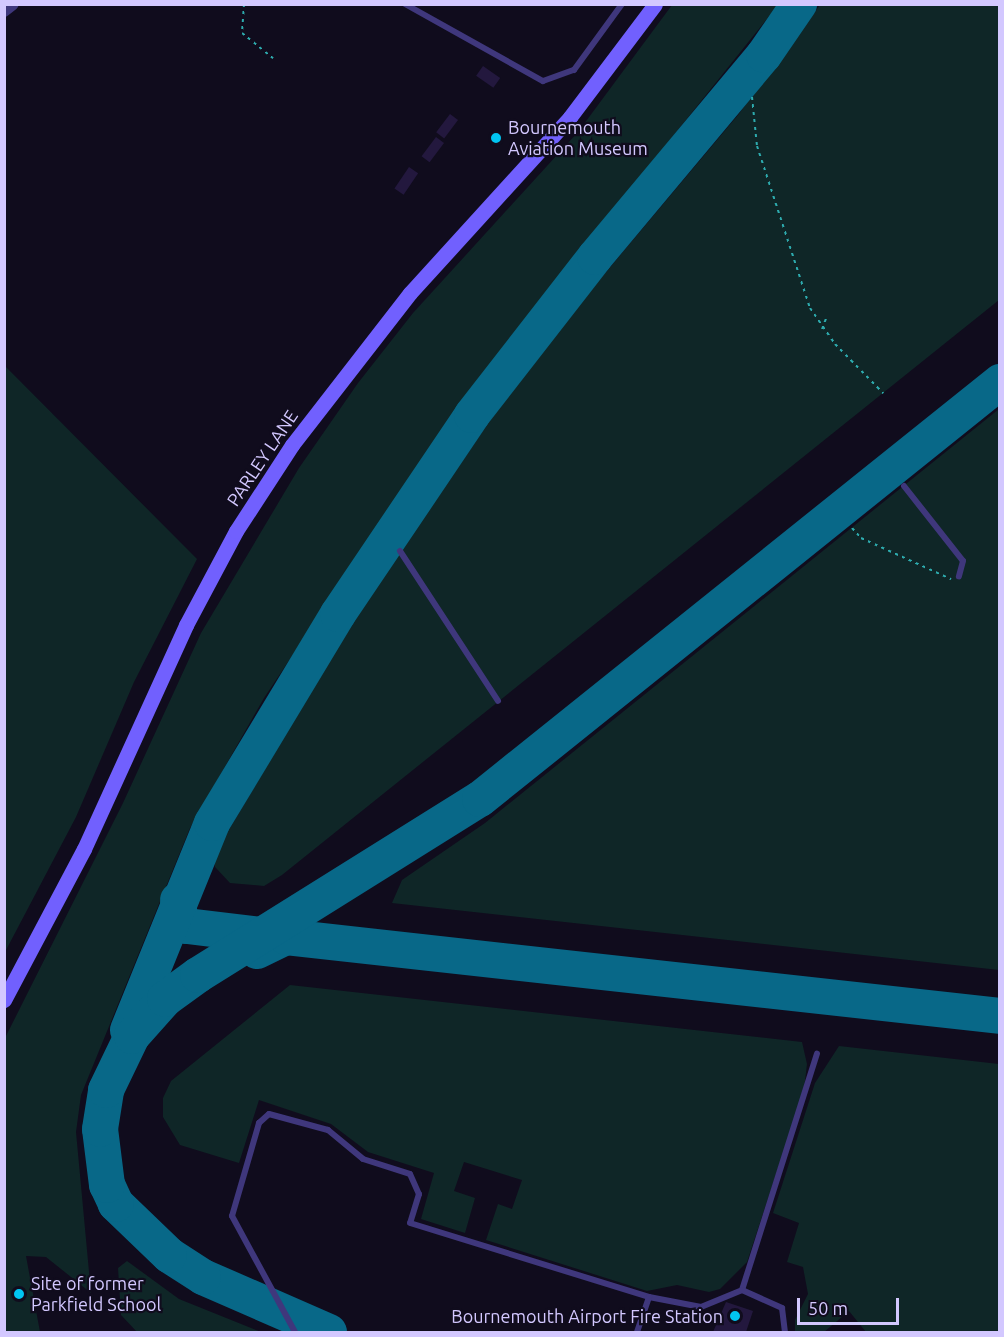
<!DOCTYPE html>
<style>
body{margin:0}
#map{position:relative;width:1004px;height:1337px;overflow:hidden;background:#100c1d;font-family:Ubuntu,sans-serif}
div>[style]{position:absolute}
.green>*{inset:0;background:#0f2627}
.taxiway>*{height:36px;margin:-18px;padding:0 18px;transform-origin:18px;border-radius:18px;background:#086888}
.building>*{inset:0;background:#23183e;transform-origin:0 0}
.path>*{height:2px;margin-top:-1px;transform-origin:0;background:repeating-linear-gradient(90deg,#2dabae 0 3px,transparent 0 7.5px)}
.service>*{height:6px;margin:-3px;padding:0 3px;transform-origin:3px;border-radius:3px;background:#3f377c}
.minor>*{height:12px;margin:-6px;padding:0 6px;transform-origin:6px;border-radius:6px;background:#3f377c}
.secondary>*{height:15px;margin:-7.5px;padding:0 7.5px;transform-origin:7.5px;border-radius:7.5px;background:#7160fe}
.dots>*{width:16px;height:16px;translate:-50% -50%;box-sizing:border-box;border:3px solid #100c1d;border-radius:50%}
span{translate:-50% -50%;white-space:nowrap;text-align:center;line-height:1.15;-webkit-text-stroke:4.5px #100c1d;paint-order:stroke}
.poi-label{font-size:18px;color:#d3c8ff}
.left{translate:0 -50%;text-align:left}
.right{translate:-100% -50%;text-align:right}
.street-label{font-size:18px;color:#d3c8ff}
.frame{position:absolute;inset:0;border:6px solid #d3c8ff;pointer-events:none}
.scale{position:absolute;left:797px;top:1298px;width:102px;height:27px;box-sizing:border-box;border:3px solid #d3c8ff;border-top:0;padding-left:8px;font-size:18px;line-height:21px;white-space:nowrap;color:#d3c8ff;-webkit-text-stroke:4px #100c1d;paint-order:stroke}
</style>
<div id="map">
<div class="green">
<div style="clip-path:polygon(672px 5px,778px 5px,468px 392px,264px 698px,190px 828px,81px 1095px,76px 1132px,91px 1293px,46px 1257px,26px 1256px,40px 1332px,5px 1332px,5px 1038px,123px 803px,201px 633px,299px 468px,358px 383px,413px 313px,578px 132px)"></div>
<div style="clip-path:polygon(820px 5px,999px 5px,999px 300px,282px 875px,264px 886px,230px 883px,215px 867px,214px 855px,354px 619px,500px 406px,564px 322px,738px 115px)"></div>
<div style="clip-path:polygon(5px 366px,197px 559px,134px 682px,76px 817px,5px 952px)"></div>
<div style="clip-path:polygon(999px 409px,999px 970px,392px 903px,402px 880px,485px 823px)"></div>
<div style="clip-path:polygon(290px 985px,802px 1042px,807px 1064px,804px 1089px,747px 1262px,720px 1289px,709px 1292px,677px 1285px,647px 1291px,486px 1240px,498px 1204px,512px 1209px,522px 1180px,464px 1162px,454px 1191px,475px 1198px,465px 1233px,421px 1219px,434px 1173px,368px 1152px,331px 1124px,259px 1100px,239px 1163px,180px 1145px,163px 1117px,163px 1098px,171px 1081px)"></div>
<div style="clip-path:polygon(839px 1046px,999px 1064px,999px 1332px,866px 1332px,849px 1311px,824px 1332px,795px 1332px,795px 1320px,808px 1294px,803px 1267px,787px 1262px,799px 1223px,773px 1213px,815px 1083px)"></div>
<div style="clip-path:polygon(127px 1261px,179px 1299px,261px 1332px,137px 1332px,121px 1315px,118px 1268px)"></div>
</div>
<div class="taxiway">
<div style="left:178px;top:900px;width:19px;rotate:84deg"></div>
<div style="left:180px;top:919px;width:10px;rotate:45deg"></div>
<div style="left:187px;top:926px;width:84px;rotate:6.9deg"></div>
<div style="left:257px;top:951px;width:32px;rotate:-26deg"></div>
<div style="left:286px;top:937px;width:718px;rotate:6.31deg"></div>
<div style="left:128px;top:1030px;width:223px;rotate:-67.9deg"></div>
<div style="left:212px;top:823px;width:244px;rotate:-58.9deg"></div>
<div style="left:338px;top:614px;width:240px;rotate:-56deg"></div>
<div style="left:472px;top:415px;width:200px;rotate:-52.1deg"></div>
<div style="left:595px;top:257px;width:263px;rotate:-50.1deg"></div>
<div style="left:764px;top:55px;width:62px;rotate:-55.5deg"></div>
<div style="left:329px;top:1332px;width:137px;rotate:-156.4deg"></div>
<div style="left:203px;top:1277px;width:40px;rotate:-147.1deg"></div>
<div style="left:169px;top:1255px;width:74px;rotate:-136.1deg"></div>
<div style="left:116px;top:1204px;width:21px;rotate:-115deg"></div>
<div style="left:107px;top:1185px;width:56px;rotate:-97.1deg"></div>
<div style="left:100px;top:1129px;width:39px;rotate:-81deg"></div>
<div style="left:106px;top:1090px;width:60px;rotate:-64.3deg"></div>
<div style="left:132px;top:1036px;width:50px;rotate:-48.3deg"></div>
<div style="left:165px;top:999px;width:41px;rotate:-36deg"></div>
<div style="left:198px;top:975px;width:332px;rotate:-32deg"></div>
<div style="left:480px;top:799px;width:667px;rotate:-38.73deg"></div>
</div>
<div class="building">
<div style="left:483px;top:66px;width:21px;height:12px;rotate:35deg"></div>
<div style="left:450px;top:114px;width:10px;height:23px;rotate:37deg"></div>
<div style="left:436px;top:137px;width:10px;height:24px;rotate:37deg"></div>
<div style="left:409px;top:167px;width:11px;height:26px;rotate:34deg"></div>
<div style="clip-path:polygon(726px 1302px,753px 1311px,746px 1332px,713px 1332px)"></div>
</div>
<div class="path">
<div style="left:244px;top:4px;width:29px;rotate:94deg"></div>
<div style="left:242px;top:33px;width:40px;rotate:39deg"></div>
<div style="left:494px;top:6px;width:2px;rotate:-63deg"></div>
<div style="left:752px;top:97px;width:49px;rotate:84.2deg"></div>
<div style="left:757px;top:146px;width:170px;rotate:71.9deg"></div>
<div style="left:810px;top:308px;width:44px;rotate:55.2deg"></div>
<div style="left:835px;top:344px;width:69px;rotate:45.6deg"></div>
<div style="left:822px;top:329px;width:14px;rotate:-69deg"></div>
<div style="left:852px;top:528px;width:13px;rotate:48deg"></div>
<div style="left:861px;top:538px;width:99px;rotate:24.5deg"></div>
</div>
<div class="service">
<div style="left:405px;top:4px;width:158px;rotate:29.2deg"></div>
<div style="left:543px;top:81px;width:33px;rotate:-20deg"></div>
<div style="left:574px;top:70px;width:82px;rotate:-54deg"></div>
<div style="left:904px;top:486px;width:95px;rotate:51.8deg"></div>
<div style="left:963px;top:561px;width:16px;rotate:105deg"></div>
<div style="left:400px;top:551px;width:179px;rotate:56.8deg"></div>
<div style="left:742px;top:1290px;width:248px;rotate:-72.4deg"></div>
<div style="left:295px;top:1332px;width:132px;rotate:-118.5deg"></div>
<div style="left:232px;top:1216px;width:97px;rotate:-73.8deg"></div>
<div style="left:259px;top:1123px;width:13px;rotate:-42deg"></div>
<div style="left:269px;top:1114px;width:61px;rotate:15.2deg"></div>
<div style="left:328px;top:1130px;width:45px;rotate:39.6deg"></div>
<div style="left:363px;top:1159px;width:49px;rotate:17.7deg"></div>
<div style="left:410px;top:1174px;width:22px;rotate:66deg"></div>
<div style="left:419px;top:1194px;width:30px;rotate:107deg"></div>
<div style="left:410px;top:1223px;width:250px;rotate:17.2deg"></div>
<div style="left:649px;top:1297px;width:53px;rotate:10.9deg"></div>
<div style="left:701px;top:1307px;width:44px;rotate:-22.5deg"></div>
<div style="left:742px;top:1290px;width:44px;rotate:24.2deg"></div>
<div style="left:782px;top:1308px;width:24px;rotate:83deg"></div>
<div style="left:637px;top:1332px;width:37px;rotate:-71deg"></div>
</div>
<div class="minor">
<div style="left:4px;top:11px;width:11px;rotate:-38deg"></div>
</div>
<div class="secondary">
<div style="left:4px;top:1000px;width:171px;rotate:-62.1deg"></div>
<div style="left:84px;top:849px;width:246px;rotate:-65.5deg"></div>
<div style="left:186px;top:625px;width:106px;rotate:-62deg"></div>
<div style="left:236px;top:531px;width:103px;rotate:-56.9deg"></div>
<div style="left:292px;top:445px;width:192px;rotate:-52.2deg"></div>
<div style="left:410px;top:293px;width:238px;rotate:-47.7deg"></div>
<div style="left:570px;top:117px;width:141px;rotate:-53deg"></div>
</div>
<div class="dots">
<div style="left:496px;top:138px;background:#01c5f2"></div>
<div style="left:19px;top:1294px;background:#01c5f2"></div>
<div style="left:735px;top:1316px;background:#01c5f2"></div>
</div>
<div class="poi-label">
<span class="left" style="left:508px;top:138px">Bournemouth<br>Aviation Museum</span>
<span class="left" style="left:31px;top:1294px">Site of former<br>Parkfield School</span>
<span class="right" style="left:723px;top:1316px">Bournemouth Airport Fire Station</span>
</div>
<div class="street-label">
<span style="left:262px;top:458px;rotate:-56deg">PARLEY LANE</span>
</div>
<div class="frame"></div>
<div class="scale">50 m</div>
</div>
